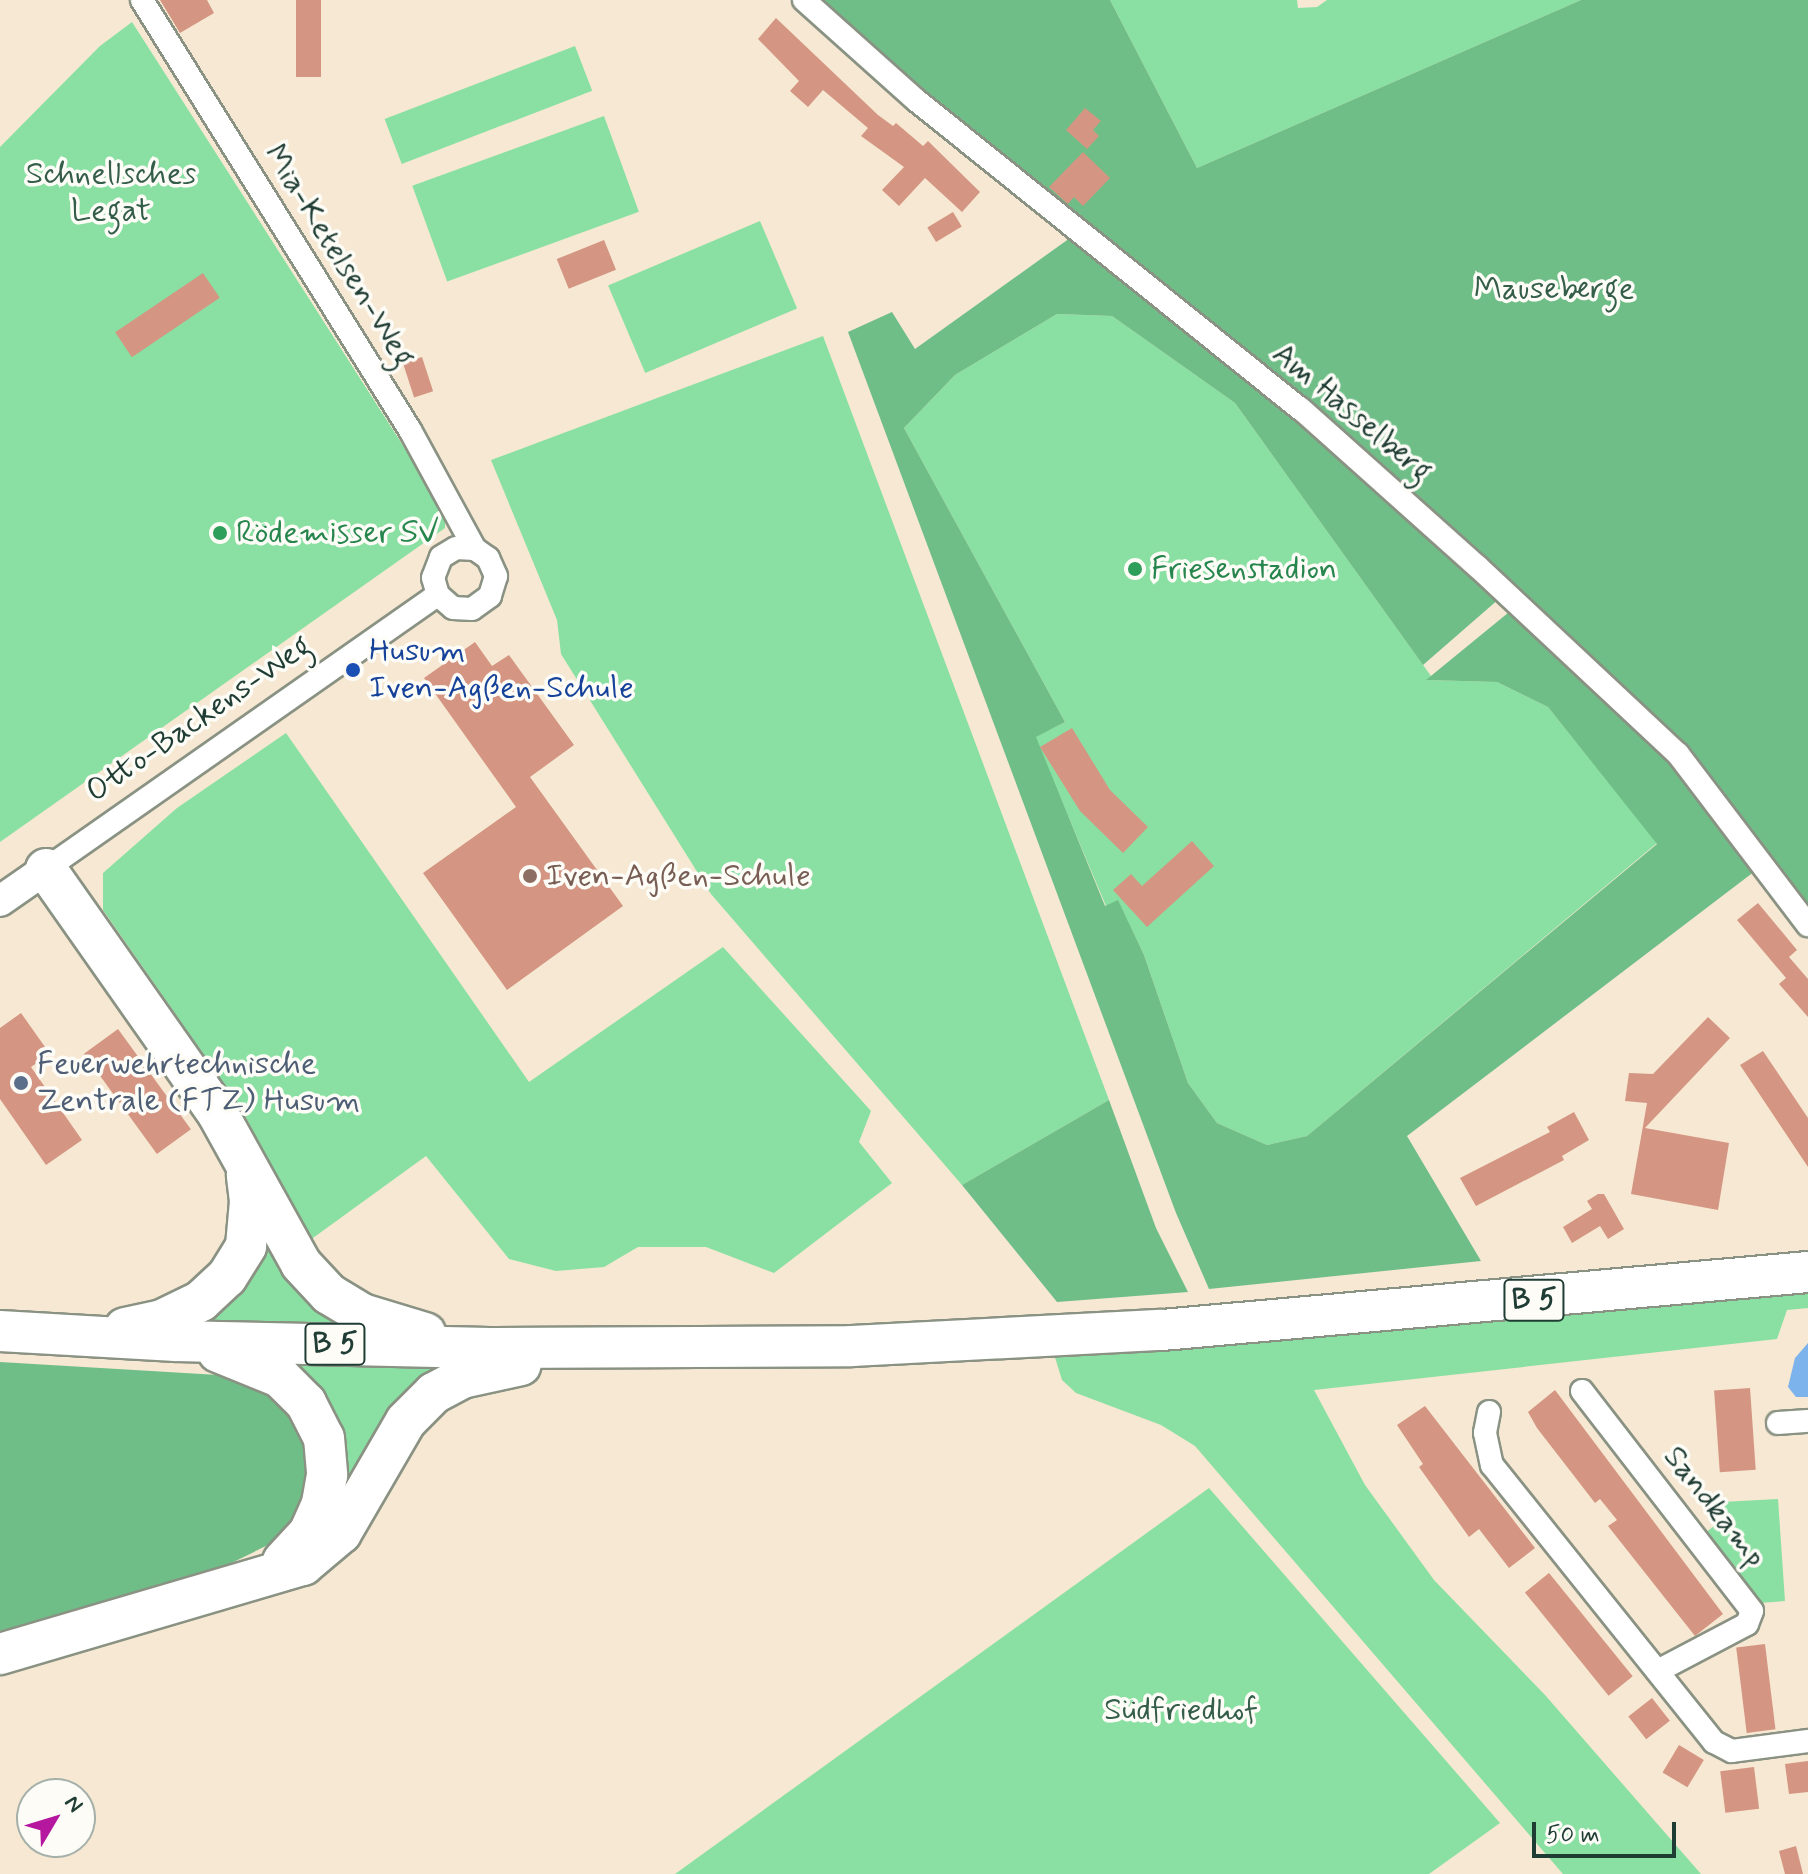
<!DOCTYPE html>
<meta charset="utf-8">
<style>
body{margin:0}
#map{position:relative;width:1808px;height:1874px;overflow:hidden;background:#f6e8d2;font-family:Mynerve,sans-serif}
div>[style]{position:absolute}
.green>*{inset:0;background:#8ae0a2;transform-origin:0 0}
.forest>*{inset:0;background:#6fbe88}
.water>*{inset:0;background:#7cb3ec}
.building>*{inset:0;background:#d49682;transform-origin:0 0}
.roads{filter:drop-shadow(2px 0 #8a9283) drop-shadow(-2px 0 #8a9283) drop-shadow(0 2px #8a9283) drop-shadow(0 -2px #8a9283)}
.street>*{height:22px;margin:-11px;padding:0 11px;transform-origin:11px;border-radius:11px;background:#fff}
.secondary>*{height:30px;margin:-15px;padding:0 15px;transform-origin:15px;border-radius:15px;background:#fff}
.highway>*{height:40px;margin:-20px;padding:0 20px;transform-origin:20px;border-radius:20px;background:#fff}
.dots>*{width:22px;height:22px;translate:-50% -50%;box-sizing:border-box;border:4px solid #fdfcf7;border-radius:50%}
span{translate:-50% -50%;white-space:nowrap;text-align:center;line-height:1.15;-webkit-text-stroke:7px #fdfcf7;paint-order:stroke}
.shield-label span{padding:2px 6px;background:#fdfcf7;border:2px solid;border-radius:6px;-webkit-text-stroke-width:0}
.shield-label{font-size:30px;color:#1f3d34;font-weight:700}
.park-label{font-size:32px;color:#345e4a}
.street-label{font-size:32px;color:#1f3d34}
.leisure-label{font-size:32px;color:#27864d}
.left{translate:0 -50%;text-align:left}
.transit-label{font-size:32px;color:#164399}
.education-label{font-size:32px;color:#785e54}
.service-label{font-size:32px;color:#4e5e75}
.north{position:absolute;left:16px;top:1778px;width:80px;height:80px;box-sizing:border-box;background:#fdfcf7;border:2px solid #a4b0a9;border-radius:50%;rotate:52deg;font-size:22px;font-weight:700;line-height:32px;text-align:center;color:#1f3d34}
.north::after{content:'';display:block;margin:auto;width:28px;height:36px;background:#b5179e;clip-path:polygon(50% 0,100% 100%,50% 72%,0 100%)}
.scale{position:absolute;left:1532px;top:1822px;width:144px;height:36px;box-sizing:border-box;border:4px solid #1f3d34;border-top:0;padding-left:10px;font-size:24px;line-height:28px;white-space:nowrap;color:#1f3d34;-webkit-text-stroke:6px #fdfcf7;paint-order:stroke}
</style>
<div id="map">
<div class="green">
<div style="clip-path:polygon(1110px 0,1297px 0,1298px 8px,1317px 7px,1327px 0,1581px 0,1197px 168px)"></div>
<div style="clip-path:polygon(132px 22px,425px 480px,445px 518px,445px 528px,0 842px,0 147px,100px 46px)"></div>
<div style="left:575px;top:46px;width:48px;height:204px;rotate:69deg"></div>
<div style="left:604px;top:116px;width:102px;height:204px;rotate:70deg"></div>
<div style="left:760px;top:221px;width:95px;height:165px;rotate:67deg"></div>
<div style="clip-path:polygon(1057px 314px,1112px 316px,1235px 403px,1431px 676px,1427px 680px,1497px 682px,1548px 707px,1657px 843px,1307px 1136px,1267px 1145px,1217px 1123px,1188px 1083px,1144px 955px,1118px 901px,1106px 906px,1035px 737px,1065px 722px,904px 428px,955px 375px)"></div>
<div style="clip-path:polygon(823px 336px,1109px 1100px,962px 1185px,711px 894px,561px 654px,557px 620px,491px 460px)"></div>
<div style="clip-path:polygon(286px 733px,529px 1082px,723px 947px,871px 1111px,859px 1142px,892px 1183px,774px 1273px,706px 1247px,638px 1247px,604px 1267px,556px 1271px,509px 1259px,426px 1156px,306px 1243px,243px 1111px,103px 910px,103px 873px,177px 808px)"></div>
<div style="clip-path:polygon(264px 1214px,374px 1333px,175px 1328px)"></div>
<div style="clip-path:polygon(1808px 1288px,1808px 1308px,1787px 1310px,1777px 1339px,1314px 1390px,1365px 1485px,1434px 1580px,1545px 1695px,1701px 1874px,1563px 1874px,1195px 1446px,1161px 1425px,1076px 1393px,1062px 1380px,1054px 1354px)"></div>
<div style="clip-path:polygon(258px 1356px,468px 1360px,352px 1497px)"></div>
<div style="clip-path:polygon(1209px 1488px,1500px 1823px,1429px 1874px,675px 1874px)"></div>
<div style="clip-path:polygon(1778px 1499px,1785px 1601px,1759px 1603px,1705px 1533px,1723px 1519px,1722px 1502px)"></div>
</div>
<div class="forest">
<div style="clip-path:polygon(810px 0,1110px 0,1197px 168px,1581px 0,1808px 0,1808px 907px,1490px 575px)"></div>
<div style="clip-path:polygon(1070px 238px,1293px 413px,1500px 598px,1423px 665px,1235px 403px,1112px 316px,1057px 314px,955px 375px,904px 428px,1065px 722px,1036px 737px,1105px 906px,1118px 900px,1144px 955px,1188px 1083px,1217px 1123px,1267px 1145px,1307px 1136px,1657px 844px,1548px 707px,1497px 682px,1426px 680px,1514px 608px,1675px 759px,1759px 868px,1407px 1136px,1481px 1261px,1209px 1289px,1176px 1213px,848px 332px,892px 312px,915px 349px)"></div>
<div style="clip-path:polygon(1109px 1100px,1156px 1228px,1188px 1292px,1057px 1302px,962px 1185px)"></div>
<div style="clip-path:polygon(0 1362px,235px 1376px,269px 1391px,293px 1412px,311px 1444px,310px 1498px,270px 1544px,211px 1573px,0 1631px)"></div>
</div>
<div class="water">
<div style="clip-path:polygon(1808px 1343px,1808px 1397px,1796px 1397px,1788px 1387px,1795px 1358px)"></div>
</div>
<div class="building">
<div style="clip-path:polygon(160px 0,207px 0,214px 13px,180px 33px)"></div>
<div style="left:296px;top:0;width:25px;height:77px"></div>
<div style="clip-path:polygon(776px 18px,878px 115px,893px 126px,896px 123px,923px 146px,928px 141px,980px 192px,962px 212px,925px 178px,899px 206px,882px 190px,904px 167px,861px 136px,868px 128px,823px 90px,808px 107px,790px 91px,799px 81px,758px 39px)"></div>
<div style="clip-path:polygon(1085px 108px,1101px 121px,1093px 130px,1099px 136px,1087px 149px,1066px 130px)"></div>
<div style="clip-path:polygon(1083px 152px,1110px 178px,1083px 206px,1074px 197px,1068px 204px,1049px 187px)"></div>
<div style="left:953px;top:212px;width:17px;height:30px;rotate:59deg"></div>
<div style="left:604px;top:240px;width:32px;height:51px;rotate:68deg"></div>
<div style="left:203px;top:273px;width:30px;height:106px;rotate:56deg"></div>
<div style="left:422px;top:357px;width:36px;height:20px;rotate:72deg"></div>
<div style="clip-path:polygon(475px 642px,492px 666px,509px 655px,574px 745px,530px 777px,623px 906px,507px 990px,423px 873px,516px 807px,424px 678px)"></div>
<div style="clip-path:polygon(1072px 728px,1110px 790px,1148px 827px,1123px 853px,1080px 811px,1040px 747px)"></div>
<div style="clip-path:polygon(1192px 841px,1214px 866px,1147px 927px,1113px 890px,1131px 874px,1142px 886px)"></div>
<div style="clip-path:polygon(1758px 903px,1797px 950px,1789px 957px,1808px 979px,1808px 1017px,1779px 984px,1786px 978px,1737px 920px)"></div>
<div style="clip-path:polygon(21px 1013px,50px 1054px,31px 1067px,82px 1140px,46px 1165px,0 1099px,0 1028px)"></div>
<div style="clip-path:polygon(1708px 1017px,1730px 1038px,1645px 1128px,1729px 1143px,1718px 1210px,1631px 1194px,1647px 1103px,1625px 1101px,1629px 1073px,1653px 1074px)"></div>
<div style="left:118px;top:1029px;width:124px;height:42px;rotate:54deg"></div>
<div style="clip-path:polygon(1763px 1051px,1808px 1118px,1808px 1167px,1740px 1065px)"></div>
<div style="clip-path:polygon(1574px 1112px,1589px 1140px,1562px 1156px,1564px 1160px,1476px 1206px,1460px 1178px,1550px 1132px,1547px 1127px)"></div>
<div style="clip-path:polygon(1598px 1194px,1604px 1194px,1624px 1229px,1608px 1239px,1600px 1226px,1572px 1243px,1563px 1227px,1592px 1209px,1587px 1201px)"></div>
<div style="left:1750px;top:1388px;width:82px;height:36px;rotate:86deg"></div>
<div style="clip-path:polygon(1555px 1390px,1723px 1614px,1695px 1636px,1608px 1526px,1617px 1520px,1600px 1499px,1595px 1503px,1537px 1428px,1528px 1412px)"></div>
<div style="clip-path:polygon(1425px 1406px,1535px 1548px,1509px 1568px,1479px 1529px,1469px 1537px,1419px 1467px,1423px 1464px,1397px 1425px)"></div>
<div style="left:1549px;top:1573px;width:133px;height:31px;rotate:51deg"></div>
<div style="left:1765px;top:1644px;width:86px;height:29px;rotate:83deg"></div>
<div style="left:1652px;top:1698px;width:29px;height:30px;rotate:52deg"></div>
<div style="left:1679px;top:1745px;width:29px;height:32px;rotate:31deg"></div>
<div style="clip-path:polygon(1808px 1761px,1808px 1792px,1789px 1794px,1785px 1764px)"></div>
<div style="left:1754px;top:1767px;width:42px;height:34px;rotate:83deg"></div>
<div style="clip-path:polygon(1796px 1846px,1803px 1874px,1785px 1874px,1779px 1851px)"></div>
</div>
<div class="roads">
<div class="street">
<div style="left:142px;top:0;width:507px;rotate:58.07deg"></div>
<div style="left:410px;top:430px;width:136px;rotate:61.4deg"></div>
<div style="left:475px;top:549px;width:16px;rotate:35deg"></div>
<div style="left:488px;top:558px;width:20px;rotate:66deg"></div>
<div style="left:496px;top:576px;width:21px;rotate:107deg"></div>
<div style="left:490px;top:596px;width:22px;rotate:144deg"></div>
<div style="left:472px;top:609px;width:19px;rotate:-177deg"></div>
<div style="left:453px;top:608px;width:20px;rotate:-139deg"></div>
<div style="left:438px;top:595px;width:18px;rotate:-106deg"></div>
<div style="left:433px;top:578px;width:22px;rotate:-69deg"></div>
<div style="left:441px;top:557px;width:17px;rotate:-31deg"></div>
<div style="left:456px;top:548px;width:19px;rotate:3deg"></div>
<div style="left:804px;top:0;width:150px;rotate:41.8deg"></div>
<div style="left:916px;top:100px;width:494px;rotate:38.8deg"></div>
<div style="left:1301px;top:409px;width:237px;rotate:41.8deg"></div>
<div style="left:1478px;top:567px;width:274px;rotate:43.1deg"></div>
<div style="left:1678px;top:754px;width:215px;rotate:52.8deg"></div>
<div style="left:46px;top:869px;width:478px;rotate:-35deg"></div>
<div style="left:1582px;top:1391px;width:278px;rotate:52.3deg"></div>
<div style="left:1752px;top:1611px;width:14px;rotate:111deg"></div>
<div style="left:1747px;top:1624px;width:101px;rotate:152.2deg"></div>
<div style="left:1489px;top:1412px;width:21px;rotate:101deg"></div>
<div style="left:1485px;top:1433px;width:33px;rotate:78deg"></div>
<div style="left:1492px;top:1465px;width:355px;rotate:51.3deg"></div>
<div style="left:1714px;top:1742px;width:20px;rotate:27deg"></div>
<div style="left:1732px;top:1751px;width:77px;rotate:-7.5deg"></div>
<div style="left:1778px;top:1423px;width:30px;rotate:-4deg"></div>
</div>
<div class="secondary">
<div style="left:0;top:901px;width:56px;rotate:-34.8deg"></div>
</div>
<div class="highway">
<div style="left:46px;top:869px;width:299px;rotate:54.9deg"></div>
<div style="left:218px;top:1114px;width:171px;rotate:61deg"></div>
<div style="left:301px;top:1264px;width:41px;rotate:47deg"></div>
<div style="left:329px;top:1294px;width:39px;rotate:31deg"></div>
<div style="left:362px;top:1314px;width:66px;rotate:16.8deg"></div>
<div style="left:125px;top:1328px;width:38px;rotate:-12deg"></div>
<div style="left:162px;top:1320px;width:43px;rotate:-26deg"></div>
<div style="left:201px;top:1301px;width:35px;rotate:-43deg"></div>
<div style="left:227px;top:1277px;width:36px;rotate:-58deg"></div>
<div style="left:246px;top:1246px;width:45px;rotate:-84.9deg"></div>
<div style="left:250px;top:1201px;width:26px;rotate:-97deg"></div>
<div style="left:0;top:1331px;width:176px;rotate:3.3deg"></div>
<div style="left:176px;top:1341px;width:319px;rotate:1.3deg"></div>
<div style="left:495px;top:1348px;width:357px;rotate:-0.3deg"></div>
<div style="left:852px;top:1346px;width:310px;rotate:-3deg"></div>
<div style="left:1162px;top:1330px;width:649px;rotate:-5.13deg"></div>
<div style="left:218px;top:1352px;width:67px;rotate:22deg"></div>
<div style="left:280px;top:1377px;width:37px;rotate:45deg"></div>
<div style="left:306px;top:1403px;width:39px;rotate:63deg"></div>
<div style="left:324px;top:1438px;width:37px;rotate:85deg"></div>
<div style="left:327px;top:1475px;width:29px;rotate:100deg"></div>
<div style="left:322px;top:1504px;width:32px;rotate:114deg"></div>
<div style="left:309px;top:1533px;width:38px;rotate:133deg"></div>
<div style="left:0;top:1654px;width:316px;rotate:-16.4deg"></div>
<div style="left:303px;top:1565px;width:50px;rotate:-40.1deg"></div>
<div style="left:341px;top:1533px;width:129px;rotate:-59.9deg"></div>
<div style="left:406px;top:1421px;width:40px;rotate:-45deg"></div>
<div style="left:434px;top:1393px;width:32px;rotate:-28deg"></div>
<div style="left:462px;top:1378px;width:60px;rotate:-12.4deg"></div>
</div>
</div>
<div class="dots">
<div style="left:220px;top:533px;background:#2e9e5b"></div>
<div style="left:1135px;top:569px;background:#2e9e5b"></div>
<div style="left:353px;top:670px;background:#1a4fb4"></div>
<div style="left:530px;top:876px;background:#8d6e63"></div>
<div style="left:21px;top:1083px;background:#5c6f8a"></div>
</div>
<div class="shield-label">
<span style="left:1534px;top:1300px">B 5</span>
<span style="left:335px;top:1344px">B 5</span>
</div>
<div class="park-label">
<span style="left:111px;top:193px">Schnellsches<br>Legat</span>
<span style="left:1554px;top:289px">Mauseberge</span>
<span style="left:1181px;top:1710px">Südfriedhof</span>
</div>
<div class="street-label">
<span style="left:339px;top:256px;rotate:58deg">Mia-Ketelsen-Weg</span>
<span style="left:1352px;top:413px;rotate:40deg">Am Hasselberg</span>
<span style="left:199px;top:719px;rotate:-35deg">Otto-Backens-Weg</span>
<span style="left:1714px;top:1507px;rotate:52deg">Sandkamp</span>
</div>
<div class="leisure-label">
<span class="left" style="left:236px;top:533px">Rödemisser SV</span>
<span class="left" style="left:1151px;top:569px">Friesenstadion</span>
</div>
<div class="transit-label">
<span class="left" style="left:369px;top:670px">Husum<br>Iven-Agßen-Schule</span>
</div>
<div class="education-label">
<span class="left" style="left:546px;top:876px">Iven-Agßen-Schule</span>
</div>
<div class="service-label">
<span class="left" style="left:37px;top:1083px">Feuerwehrtechnische<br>Zentrale (FTZ) Husum</span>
</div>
<div class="north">N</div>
<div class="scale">50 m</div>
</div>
